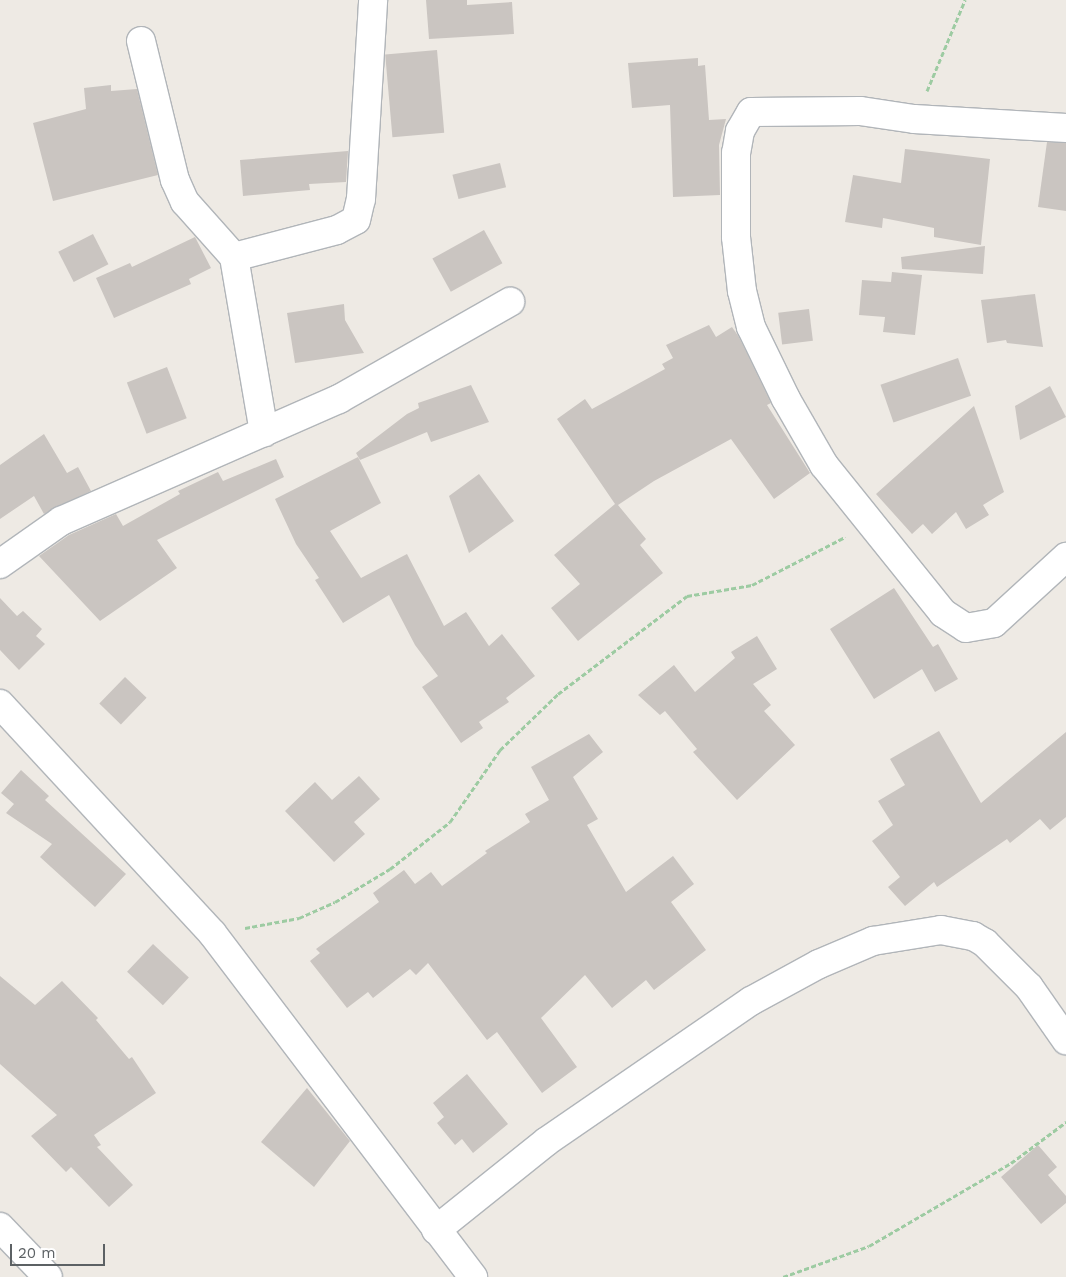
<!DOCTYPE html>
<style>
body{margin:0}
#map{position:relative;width:1066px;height:1277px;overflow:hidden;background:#eeeae4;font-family:"Work Sans",sans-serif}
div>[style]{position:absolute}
.building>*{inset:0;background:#cac5c1;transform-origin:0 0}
.path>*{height:3px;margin-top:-1.5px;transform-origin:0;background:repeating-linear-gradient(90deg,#9dcba2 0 5px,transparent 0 7.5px)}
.roads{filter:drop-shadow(1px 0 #b1b5b9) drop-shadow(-1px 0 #b1b5b9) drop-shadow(0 1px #b1b5b9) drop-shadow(0 -1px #b1b5b9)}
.street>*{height:28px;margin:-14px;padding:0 14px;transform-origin:14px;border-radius:14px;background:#fff}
span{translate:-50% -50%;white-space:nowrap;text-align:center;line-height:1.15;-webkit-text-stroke:4.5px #fff;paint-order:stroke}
.scale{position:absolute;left:10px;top:1244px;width:95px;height:22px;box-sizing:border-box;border:2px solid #5c6164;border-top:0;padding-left:6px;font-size:15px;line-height:18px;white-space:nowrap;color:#5c6164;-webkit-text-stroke:4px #fff;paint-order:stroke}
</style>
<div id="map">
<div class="building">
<div style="clip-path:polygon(426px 0,467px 0,467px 5px,512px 2px,514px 34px,429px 39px)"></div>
<div style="left:437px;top:50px;width:83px;height:52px;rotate:85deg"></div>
<div style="clip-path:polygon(698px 58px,698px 66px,705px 65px,709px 120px,726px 119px,719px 145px,720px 195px,673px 197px,670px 105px,632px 108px,628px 63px)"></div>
<div style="clip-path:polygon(111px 85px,111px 91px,137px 89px,158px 175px,53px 201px,33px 123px,86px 109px,84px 88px)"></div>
<div style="clip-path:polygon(1047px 142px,1066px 143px,1066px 211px,1038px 207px)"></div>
<div style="clip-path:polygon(905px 149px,990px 159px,981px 245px,934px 237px,934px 228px,883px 218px,882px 228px,845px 222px,853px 175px,901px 183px)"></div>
<div style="clip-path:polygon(348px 151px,346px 182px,309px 184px,310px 190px,243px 196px,240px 160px)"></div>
<div style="left:500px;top:163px;width:25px;height:49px;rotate:76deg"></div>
<div style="left:484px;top:230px;width:38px;height:59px;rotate:61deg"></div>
<div style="left:93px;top:234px;width:34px;height:39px;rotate:63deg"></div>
<div style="clip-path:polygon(195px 237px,211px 268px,189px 279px,191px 284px,114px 318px,96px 278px,130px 263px,132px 267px)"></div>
<div style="clip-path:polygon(985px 246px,983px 274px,902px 269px,901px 257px)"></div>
<div style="clip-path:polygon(892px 272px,922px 275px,915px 335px,883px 332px,885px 317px,859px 315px,862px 280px,891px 282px)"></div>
<div style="clip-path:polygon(1035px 294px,1043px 347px,1007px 343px,1006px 340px,987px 343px,981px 300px)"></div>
<div style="clip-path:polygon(344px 304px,345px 320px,364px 353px,295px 363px,287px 313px)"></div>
<div style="left:809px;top:309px;width:32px;height:31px;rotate:83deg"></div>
<div style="clip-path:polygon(709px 325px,716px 337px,732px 327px,739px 337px,771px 403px,767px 405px,810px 473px,774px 499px,731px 439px,654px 481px,618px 505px,646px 539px,640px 545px,663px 573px,578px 641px,551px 608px,580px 584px,554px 555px,615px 504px,557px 419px,585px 399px,592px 409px,665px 369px,662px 364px,673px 358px,666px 345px)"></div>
<div style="left:958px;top:358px;width:40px;height:82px;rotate:71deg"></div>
<div style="left:167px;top:367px;width:55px;height:43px;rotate:69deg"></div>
<div style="clip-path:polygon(471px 385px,489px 422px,431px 442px,427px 432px,360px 460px,356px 453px,407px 414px,419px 408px,418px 403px)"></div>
<div style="clip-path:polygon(1050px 386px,1066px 417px,1020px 440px,1015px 406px)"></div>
<div style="clip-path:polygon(974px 406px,1004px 492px,983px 505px,989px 515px,966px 529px,956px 512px,932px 534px,923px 524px,912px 534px,876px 494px)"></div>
<div style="clip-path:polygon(44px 434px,67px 473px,78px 467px,91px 491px,44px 514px,34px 496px,0 519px,0 465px)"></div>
<div style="clip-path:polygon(358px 457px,381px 503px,330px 531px,361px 578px,407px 554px,444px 626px,466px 612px,489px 646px,502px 634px,535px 676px,506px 698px,509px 702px,479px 722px,483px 728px,461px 743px,422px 687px,438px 676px,415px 645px,389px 595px,343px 623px,315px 580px,319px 578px,296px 544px,275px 499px)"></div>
<div style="clip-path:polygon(276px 459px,284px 477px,157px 540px,177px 568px,100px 621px,39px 556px,69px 535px,116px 514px,123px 526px,180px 494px,178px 491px,218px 472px,223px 481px)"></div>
<div style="clip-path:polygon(479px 474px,514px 521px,469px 553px,449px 496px)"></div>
<div style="clip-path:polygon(894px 588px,933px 647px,938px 644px,958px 679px,935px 692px,922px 669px,874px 699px,830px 629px)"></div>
<div style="clip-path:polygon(0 598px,17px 616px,23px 611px,42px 629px,36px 636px,45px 644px,19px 670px,0 650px)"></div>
<div style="clip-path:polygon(757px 636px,777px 669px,753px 684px,771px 705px,764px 711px,795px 745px,737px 800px,693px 752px,697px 749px,665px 711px,660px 715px,638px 695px,674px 665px,695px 692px,735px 658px,731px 652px)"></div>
<div style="left:125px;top:677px;width:30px;height:37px;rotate:44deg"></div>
<div style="clip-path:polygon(939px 731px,981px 803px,1066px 732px,1066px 817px,1050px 830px,1040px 819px,1010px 843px,1007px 839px,937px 887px,934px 882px,905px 906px,888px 887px,900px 877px,872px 841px,893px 825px,878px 801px,905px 785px,890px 759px)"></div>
<div style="clip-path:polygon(589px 734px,603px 752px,573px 777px,598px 819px,587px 825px,626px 892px,673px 856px,694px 884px,671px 902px,706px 950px,654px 990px,646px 980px,612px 1008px,585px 975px,541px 1018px,577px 1067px,542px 1093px,497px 1032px,487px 1040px,428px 963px,416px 975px,410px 969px,373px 998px,368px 992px,347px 1008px,310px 961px,320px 953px,316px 949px,379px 902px,373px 893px,404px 870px,415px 884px,431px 872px,442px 886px,487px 853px,485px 851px,530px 822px,525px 814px,549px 800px,531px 767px)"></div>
<div style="clip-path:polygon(21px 770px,49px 796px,45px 800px,126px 874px,95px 907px,40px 857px,52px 844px,6px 813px,14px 804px,1px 793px)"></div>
<div style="clip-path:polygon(359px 776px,380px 799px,354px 822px,365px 834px,334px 862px,285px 811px,315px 782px,332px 800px)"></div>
<div style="left:153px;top:944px;width:49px;height:38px;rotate:43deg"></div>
<div style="clip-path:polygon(0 976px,35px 1005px,62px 981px,98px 1018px,96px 1020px,129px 1059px,132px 1057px,156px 1093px,94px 1135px,101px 1145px,97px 1147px,133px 1185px,109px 1207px,71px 1167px,66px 1172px,31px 1136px,57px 1115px,0 1064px)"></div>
<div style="clip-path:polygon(467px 1074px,508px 1124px,473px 1153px,462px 1139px,455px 1145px,437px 1123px,444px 1117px,433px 1103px)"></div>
<div style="clip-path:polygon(307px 1088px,350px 1141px,314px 1187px,261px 1142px)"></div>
<div style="clip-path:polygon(1038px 1145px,1057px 1167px,1048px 1175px,1066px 1196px,1066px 1203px,1041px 1224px,1001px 1177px)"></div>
</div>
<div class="path">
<div style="left:927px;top:91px;width:99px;rotate:-67.3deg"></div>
<div style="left:245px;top:928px;width:55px;rotate:-10.5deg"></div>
<div style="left:299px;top:918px;width:39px;rotate:-24deg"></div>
<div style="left:335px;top:902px;width:64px;rotate:-31deg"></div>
<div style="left:390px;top:869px;width:76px;rotate:-38.1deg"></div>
<div style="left:450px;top:822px;width:88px;rotate:-55.2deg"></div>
<div style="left:500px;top:750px;width:81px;rotate:-44deg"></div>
<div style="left:558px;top:694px;width:162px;rotate:-37.2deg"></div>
<div style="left:687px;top:596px;width:66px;rotate:-9.6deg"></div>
<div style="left:752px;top:585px;width:105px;rotate:-27.3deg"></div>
<div style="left:783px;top:1277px;width:91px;rotate:-19.8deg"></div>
<div style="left:869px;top:1246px;width:164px;rotate:-30.3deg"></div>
<div style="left:1011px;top:1163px;width:69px;rotate:-36.7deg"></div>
</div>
<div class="roads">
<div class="street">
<div style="left:141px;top:41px;width:143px;rotate:76.3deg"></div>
<div style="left:175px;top:180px;width:24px;rotate:66deg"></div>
<div style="left:185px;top:202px;width:74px;rotate:48.3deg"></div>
<div style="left:234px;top:257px;width:178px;rotate:80.3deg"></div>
<div style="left:1066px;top:128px;width:152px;rotate:-176.6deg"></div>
<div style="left:914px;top:119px;width:55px;rotate:-171.6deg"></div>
<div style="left:860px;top:111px;width:109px;rotate:179.5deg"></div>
<div style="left:751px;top:112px;width:22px;rotate:120deg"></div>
<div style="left:740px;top:131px;width:22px;rotate:100deg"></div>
<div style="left:736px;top:153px;width:84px;rotate:90deg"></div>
<div style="left:736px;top:237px;width:54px;rotate:83.7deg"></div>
<div style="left:742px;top:291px;width:37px;rotate:76deg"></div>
<div style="left:751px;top:327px;width:80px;rotate:64.1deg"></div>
<div style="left:786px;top:399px;width:76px;rotate:60.1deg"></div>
<div style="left:824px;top:465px;width:190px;rotate:51.2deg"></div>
<div style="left:943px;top:613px;width:27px;rotate:33deg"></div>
<div style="left:966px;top:628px;width:28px;rotate:-10deg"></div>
<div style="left:994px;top:623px;width:98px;rotate:-42.5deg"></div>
<div style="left:234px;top:257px;width:106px;rotate:-14.7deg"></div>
<div style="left:337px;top:230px;width:21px;rotate:-28deg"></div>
<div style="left:356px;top:220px;width:22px;rotate:-77deg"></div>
<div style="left:361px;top:199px;width:199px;rotate:-86.5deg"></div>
<div style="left:0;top:564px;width:75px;rotate:-35.2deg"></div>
<div style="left:61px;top:521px;width:304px;rotate:-23.7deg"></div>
<div style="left:339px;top:399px;width:197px;rotate:-29.6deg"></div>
<div style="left:0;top:704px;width:312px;rotate:47.2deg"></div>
<div style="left:212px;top:933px;width:432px;rotate:52.8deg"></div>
<div style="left:0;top:1227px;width:69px;rotate:46.2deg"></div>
<div style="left:436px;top:1230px;width:142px;rotate:-38.7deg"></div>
<div style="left:547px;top:1141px;width:247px;rotate:-34.5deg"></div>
<div style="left:751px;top:1001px;width:77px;rotate:-28.6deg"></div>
<div style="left:819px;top:964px;width:59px;rotate:-23.1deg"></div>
<div style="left:873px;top:941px;width:69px;rotate:-9.2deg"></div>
<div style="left:941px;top:930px;width:33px;rotate:11deg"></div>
<div style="left:973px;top:936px;width:14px;rotate:30deg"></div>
<div style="left:985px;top:943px;width:62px;rotate:45deg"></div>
<div style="left:1029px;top:987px;width:65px;rotate:55.1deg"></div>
</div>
</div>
<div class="scale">20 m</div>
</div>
